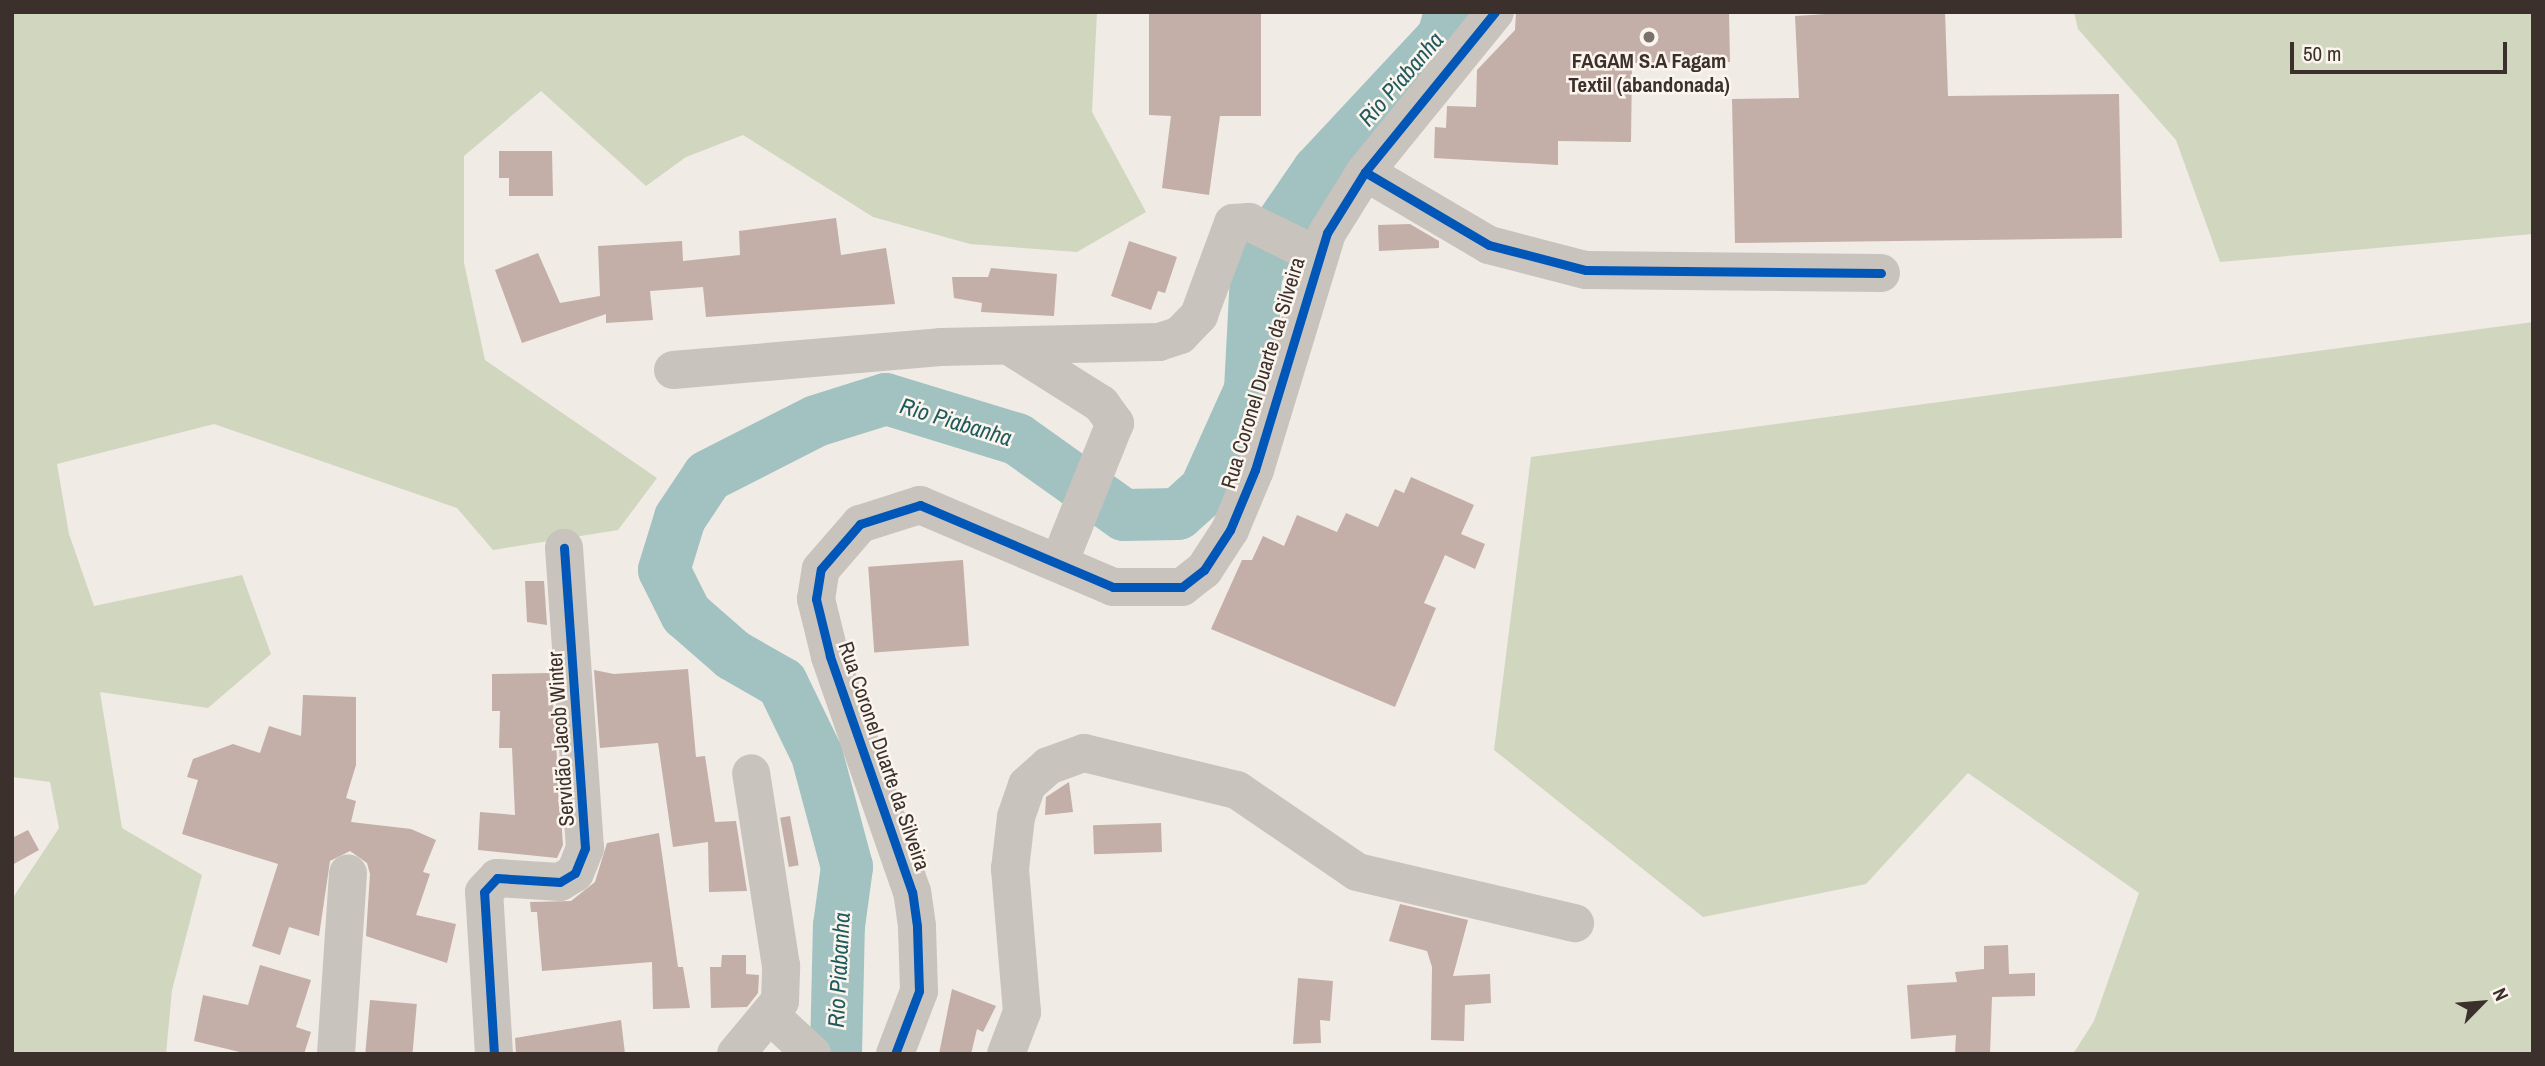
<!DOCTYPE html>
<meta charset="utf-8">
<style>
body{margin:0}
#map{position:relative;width:2545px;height:1066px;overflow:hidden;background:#f0ebe5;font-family:"Archivo Narrow",sans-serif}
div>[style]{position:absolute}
.green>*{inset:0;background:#d1d6bf}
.river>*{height:52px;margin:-26px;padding:0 26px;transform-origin:26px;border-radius:26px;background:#a1c2c1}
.building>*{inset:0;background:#c3afa7;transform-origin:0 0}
.minor>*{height:38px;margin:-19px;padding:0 19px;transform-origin:19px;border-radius:19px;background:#c9c3be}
.cycleway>*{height:9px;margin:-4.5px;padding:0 4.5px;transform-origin:4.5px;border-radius:4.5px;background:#0057b8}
.dots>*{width:19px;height:19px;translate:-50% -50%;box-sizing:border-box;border:4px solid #fbf5ee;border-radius:50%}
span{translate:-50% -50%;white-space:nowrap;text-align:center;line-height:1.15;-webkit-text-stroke:5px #fbf5ee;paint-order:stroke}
.poi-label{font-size:21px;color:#3b302b;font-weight:700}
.street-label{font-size:21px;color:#3b302b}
.water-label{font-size:23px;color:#1f5a5e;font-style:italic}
.frame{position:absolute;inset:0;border:14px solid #3b302b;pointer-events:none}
.north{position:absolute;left:2447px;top:968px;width:70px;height:70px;-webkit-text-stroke:5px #fbf5ee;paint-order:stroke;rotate:65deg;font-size:19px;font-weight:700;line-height:28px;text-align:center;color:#3b302b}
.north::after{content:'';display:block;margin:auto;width:24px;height:32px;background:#3b302b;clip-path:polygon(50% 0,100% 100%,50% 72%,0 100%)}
.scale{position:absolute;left:2290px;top:42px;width:217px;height:32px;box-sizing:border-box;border:4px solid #3b302b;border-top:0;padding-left:9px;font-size:21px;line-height:24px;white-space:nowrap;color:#3b302b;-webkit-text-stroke:5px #fbf5ee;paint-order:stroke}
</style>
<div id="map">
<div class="green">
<div style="clip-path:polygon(12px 12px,1097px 12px,1092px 112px,1146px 212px,1077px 252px,970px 244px,873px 217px,743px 135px,686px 157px,646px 186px,541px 91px,464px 156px,464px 263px,485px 360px,657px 478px,618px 530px,493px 550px,457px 508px,214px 424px,57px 464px,69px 534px,94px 606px,242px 575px,271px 654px,208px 708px,100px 692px,122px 828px,202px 875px,172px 990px,166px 1054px,12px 1054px,12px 899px,59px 828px,50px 782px,12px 777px)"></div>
<div style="clip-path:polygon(2074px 12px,2533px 12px,2533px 234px,2220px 262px,2176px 140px,2078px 29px)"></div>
<div style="clip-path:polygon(2533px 322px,2533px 1054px,2073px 1054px,2094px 1021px,2139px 893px,1968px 773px,1866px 884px,1703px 917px,1494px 750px,1531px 457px)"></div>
</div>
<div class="river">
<div style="left:836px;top:1054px;width:128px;rotate:-88.7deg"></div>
<div style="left:839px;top:926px;width:60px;rotate:-82.3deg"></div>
<div style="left:847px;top:867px;width:116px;rotate:-105deg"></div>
<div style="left:817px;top:755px;width:80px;rotate:-115.9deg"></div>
<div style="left:782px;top:683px;width:56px;rotate:-150.3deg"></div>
<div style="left:733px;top:655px;width:62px;rotate:-138.9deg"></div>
<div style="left:686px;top:614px;width:49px;rotate:-116.6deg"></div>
<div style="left:664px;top:570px;width:54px;rotate:-72.9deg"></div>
<div style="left:680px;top:518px;width:50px;rotate:-56.3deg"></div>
<div style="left:708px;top:476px;width:121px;rotate:-27deg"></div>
<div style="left:816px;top:421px;width:73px;rotate:-17.4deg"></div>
<div style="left:886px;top:399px;width:137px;rotate:17deg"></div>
<div style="left:1017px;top:439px;width:131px;rotate:35.4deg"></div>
<div style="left:1124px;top:515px;width:54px;rotate:-1.1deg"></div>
<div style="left:1178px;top:514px;width:36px;rotate:-42deg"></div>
<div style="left:1205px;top:490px;width:110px;rotate:-65.8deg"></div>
<div style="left:1250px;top:390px;width:113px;rotate:-87deg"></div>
<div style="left:1256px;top:277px;width:39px;rotate:-69deg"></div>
<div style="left:1270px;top:241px;width:85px;rotate:-55.6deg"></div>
<div style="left:1318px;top:171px;width:183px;rotate:-47deg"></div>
<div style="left:1443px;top:37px;width:26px;rotate:-74deg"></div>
</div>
<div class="building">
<div style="clip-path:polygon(1149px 12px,1261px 12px,1261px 116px,1220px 116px,1209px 195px,1162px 188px,1171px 116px,1149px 115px)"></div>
<div style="clip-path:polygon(1516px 12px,1729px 12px,1730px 62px,1632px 63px,1631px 142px,1558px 141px,1558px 165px,1434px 158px,1435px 127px,1446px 128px,1447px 106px,1476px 107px,1477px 70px,1515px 30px)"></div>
<div style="clip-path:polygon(1858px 12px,1945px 12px,1948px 96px,2119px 94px,2122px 238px,1735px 243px,1732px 99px,1799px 98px,1795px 16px)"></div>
<div style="clip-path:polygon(499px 151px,552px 151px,553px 196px,509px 196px,509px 178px,499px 178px)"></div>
<div style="clip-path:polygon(836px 218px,841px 255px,886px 248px,895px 304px,706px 317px,703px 287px,650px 291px,653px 320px,606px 323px,606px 314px,522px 343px,495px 270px,538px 253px,560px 303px,600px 296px,598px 246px,682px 241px,683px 261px,740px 255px,739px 231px)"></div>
<div style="clip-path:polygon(1410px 224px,1439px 241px,1439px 248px,1379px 251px,1378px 225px)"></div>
<div style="clip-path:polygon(1129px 241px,1177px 257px,1165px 293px,1158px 291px,1151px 310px,1111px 296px)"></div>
<div style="clip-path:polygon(991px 268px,1057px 274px,1054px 316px,981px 312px,982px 303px,954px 298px,952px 277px,988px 277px)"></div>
<div style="clip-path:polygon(1411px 477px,1474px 505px,1461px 534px,1485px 544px,1475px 569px,1445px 555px,1424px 603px,1436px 608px,1395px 707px,1211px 629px,1242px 560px,1252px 560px,1263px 536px,1284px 546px,1297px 515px,1337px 532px,1346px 513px,1378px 527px,1395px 489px,1404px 493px)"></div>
<div style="left:963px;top:560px;width:86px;height:95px;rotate:86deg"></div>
<div style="clip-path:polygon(525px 581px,544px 581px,547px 625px,527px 622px)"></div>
<div style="clip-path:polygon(688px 669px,696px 757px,705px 756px,715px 822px,736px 821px,747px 891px,709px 892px,708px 842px,673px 847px,658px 743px,600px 748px,594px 670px,614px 674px)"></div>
<div style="clip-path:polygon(551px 673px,563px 845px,557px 858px,478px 850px,480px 812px,515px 815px,512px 748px,499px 748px,500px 711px,492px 711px,492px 674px)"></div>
<div style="clip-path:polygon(303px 695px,356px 697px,356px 765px,346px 798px,356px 801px,351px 822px,411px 829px,436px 840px,423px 872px,430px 874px,416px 915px,456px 924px,447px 963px,366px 936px,370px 874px,367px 863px,350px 851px,330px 861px,319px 936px,289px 927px,280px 955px,252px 946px,278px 864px,182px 834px,198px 780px,187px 777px,193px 759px,233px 744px,260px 753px,269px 726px,301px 736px)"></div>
<div style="clip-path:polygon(1069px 782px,1073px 812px,1045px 815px,1046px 797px)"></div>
<div style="left:790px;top:816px;width:50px;height:10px;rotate:80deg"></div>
<div style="left:1161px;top:823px;width:29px;height:68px;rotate:88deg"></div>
<div style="clip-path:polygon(28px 830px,39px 850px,12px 865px,12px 838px)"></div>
<div style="clip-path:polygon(659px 833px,678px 967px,683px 967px,690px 1008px,653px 1009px,652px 962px,542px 971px,537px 912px,531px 912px,530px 902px,571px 901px,595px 882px,607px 843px)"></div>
<div style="clip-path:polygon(1400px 904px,1468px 920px,1453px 976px,1490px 974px,1491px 1003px,1465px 1005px,1464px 1041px,1431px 1040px,1432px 967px,1427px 951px,1389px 941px)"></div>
<div style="clip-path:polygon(2008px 945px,2009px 974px,2035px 973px,2035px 996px,1992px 997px,1990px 1054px,1955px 1054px,1956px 1035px,1911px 1039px,1907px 985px,1957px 982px,1955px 972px,1984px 969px,1984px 946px)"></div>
<div style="clip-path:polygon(722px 955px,746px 955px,746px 974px,759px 975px,758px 993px,747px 1007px,711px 1008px,710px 967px,721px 967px)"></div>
<div style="clip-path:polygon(260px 965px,311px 980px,296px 1027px,311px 1032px,304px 1054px,248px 1054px,194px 1041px,203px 995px,248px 1005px)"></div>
<div style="clip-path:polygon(1298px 978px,1333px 981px,1330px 1021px,1320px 1020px,1321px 1043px,1293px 1044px)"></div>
<div style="clip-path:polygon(952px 989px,996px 1006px,983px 1032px,977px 1029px,971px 1054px,939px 1054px)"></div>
<div style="left:370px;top:1000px;width:47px;height:54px;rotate:5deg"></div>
<div style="clip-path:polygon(621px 1020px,625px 1054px,516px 1054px,515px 1038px)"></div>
</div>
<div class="minor">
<div style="left:1365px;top:172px;width:144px;rotate:30.5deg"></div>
<div style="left:1489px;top:245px;width:100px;rotate:14.5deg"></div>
<div style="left:1586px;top:270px;width:295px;rotate:0.6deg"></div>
<div style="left:1009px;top:346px;width:109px;rotate:32.2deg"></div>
<div style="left:1101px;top:404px;width:24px;rotate:54deg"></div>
<div style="left:1115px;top:423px;width:151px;rotate:111.8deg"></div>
<div style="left:673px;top:370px;width:268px;rotate:-4.9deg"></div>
<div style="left:940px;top:347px;width:219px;rotate:-1.3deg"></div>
<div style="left:1159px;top:342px;width:22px;rotate:-18deg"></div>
<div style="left:1180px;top:335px;width:28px;rotate:-46deg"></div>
<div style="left:1199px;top:315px;width:98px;rotate:-69.7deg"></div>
<div style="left:1233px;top:223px;width:16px;rotate:-4deg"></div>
<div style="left:1249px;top:222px;width:75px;rotate:26.2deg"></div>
<div style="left:771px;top:1016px;width:56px;rotate:42.8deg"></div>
<div style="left:336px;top:1054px;width:181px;rotate:-86.2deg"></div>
<div style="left:494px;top:1054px;width:162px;rotate:-93.5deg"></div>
<div style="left:484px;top:892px;width:19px;rotate:-47deg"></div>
<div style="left:497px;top:878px;width:63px;rotate:3.6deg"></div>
<div style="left:560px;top:882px;width:17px;rotate:-31deg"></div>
<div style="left:575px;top:873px;width:27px;rotate:-68deg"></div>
<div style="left:585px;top:848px;width:301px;rotate:-94deg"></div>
<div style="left:736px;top:1054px;width:69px;rotate:-50.3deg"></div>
<div style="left:780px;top:1001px;width:35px;rotate:-88deg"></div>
<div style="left:781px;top:966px;width:195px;rotate:-98.8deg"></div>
<div style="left:895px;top:1054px;width:67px;rotate:-69.1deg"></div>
<div style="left:919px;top:991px;width:65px;rotate:-91.8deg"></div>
<div style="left:917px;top:926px;width:34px;rotate:-98deg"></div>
<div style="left:912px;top:892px;width:250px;rotate:-109.2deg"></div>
<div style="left:830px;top:656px;width:59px;rotate:-103.8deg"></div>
<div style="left:816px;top:599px;width:30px;rotate:-81deg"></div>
<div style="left:821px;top:569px;width:60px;rotate:-49.1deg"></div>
<div style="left:860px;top:524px;width:63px;rotate:-17.6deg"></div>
<div style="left:920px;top:505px;width:210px;rotate:23deg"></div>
<div style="left:1113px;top:587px;width:69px"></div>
<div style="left:1182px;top:587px;width:28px;rotate:-38deg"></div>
<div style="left:1204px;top:570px;width:48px;rotate:-57deg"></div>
<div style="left:1230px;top:530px;width:65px;rotate:-67.4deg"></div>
<div style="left:1255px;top:470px;width:248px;rotate:-73.1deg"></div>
<div style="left:1327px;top:233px;width:72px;rotate:-58.1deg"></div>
<div style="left:1365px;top:172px;width:206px;rotate:-50.9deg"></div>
<div style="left:1006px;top:1054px;width:45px;rotate:-69.1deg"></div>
<div style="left:1022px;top:1012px;width:144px;rotate:-94.8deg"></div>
<div style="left:1010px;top:869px;width:52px;rotate:-83.4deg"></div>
<div style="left:1016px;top:817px;width:34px;rotate:-71deg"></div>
<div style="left:1027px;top:785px;width:28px;rotate:-42deg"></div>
<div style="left:1048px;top:766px;width:38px;rotate:-20deg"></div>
<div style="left:1084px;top:753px;width:157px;rotate:13.6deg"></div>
<div style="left:1237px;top:790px;width:145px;rotate:34.3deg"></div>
<div style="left:1357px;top:872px;width:224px;rotate:13.2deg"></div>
</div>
<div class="cycleway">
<div style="left:1365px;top:172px;width:144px;rotate:30.5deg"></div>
<div style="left:1489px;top:245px;width:100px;rotate:14.5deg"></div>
<div style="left:1586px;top:270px;width:295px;rotate:0.6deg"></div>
<div style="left:494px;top:1054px;width:162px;rotate:-93.5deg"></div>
<div style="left:484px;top:892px;width:19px;rotate:-47deg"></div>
<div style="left:497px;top:878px;width:63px;rotate:3.6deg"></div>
<div style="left:560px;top:882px;width:17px;rotate:-31deg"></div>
<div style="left:575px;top:873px;width:27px;rotate:-68deg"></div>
<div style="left:585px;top:848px;width:301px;rotate:-94deg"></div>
<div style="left:895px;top:1054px;width:67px;rotate:-69.1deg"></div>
<div style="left:919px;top:991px;width:65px;rotate:-91.8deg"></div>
<div style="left:917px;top:926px;width:34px;rotate:-98deg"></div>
<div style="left:912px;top:892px;width:250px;rotate:-109.2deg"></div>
<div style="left:830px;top:656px;width:59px;rotate:-103.8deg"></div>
<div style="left:816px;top:599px;width:30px;rotate:-81deg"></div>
<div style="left:821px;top:569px;width:60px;rotate:-49.1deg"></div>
<div style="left:860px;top:524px;width:63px;rotate:-17.6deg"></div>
<div style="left:920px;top:505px;width:210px;rotate:23deg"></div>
<div style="left:1113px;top:587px;width:69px"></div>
<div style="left:1182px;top:587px;width:28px;rotate:-38deg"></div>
<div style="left:1204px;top:570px;width:48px;rotate:-57deg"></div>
<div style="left:1230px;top:530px;width:65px;rotate:-67.4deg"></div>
<div style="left:1255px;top:470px;width:248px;rotate:-73.1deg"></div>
<div style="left:1327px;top:233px;width:72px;rotate:-58.1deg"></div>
<div style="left:1365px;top:172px;width:206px;rotate:-50.9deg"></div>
</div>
<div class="dots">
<div style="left:1649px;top:37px;background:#7a716c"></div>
</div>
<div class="poi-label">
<span style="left:1649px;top:73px">FAGAM S.A Fagam<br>Textil (abandonada)</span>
</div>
<div class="street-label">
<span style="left:1263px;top:373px;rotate:-73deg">Rua Coronel Duarte da Silveira</span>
<span style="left:561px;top:739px;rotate:-94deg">Servidão Jacob Winter</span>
<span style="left:884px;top:756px;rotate:71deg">Rua Coronel Duarte da Silveira</span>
</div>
<div class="water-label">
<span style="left:1401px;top:79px;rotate:-49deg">Rio Piabanha</span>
<span style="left:956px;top:422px;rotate:17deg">Rio Piabanha</span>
<span style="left:839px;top:970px;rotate:-87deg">Rio Piabanha</span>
</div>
<div class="frame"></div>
<div class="north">N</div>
<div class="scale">50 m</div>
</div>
